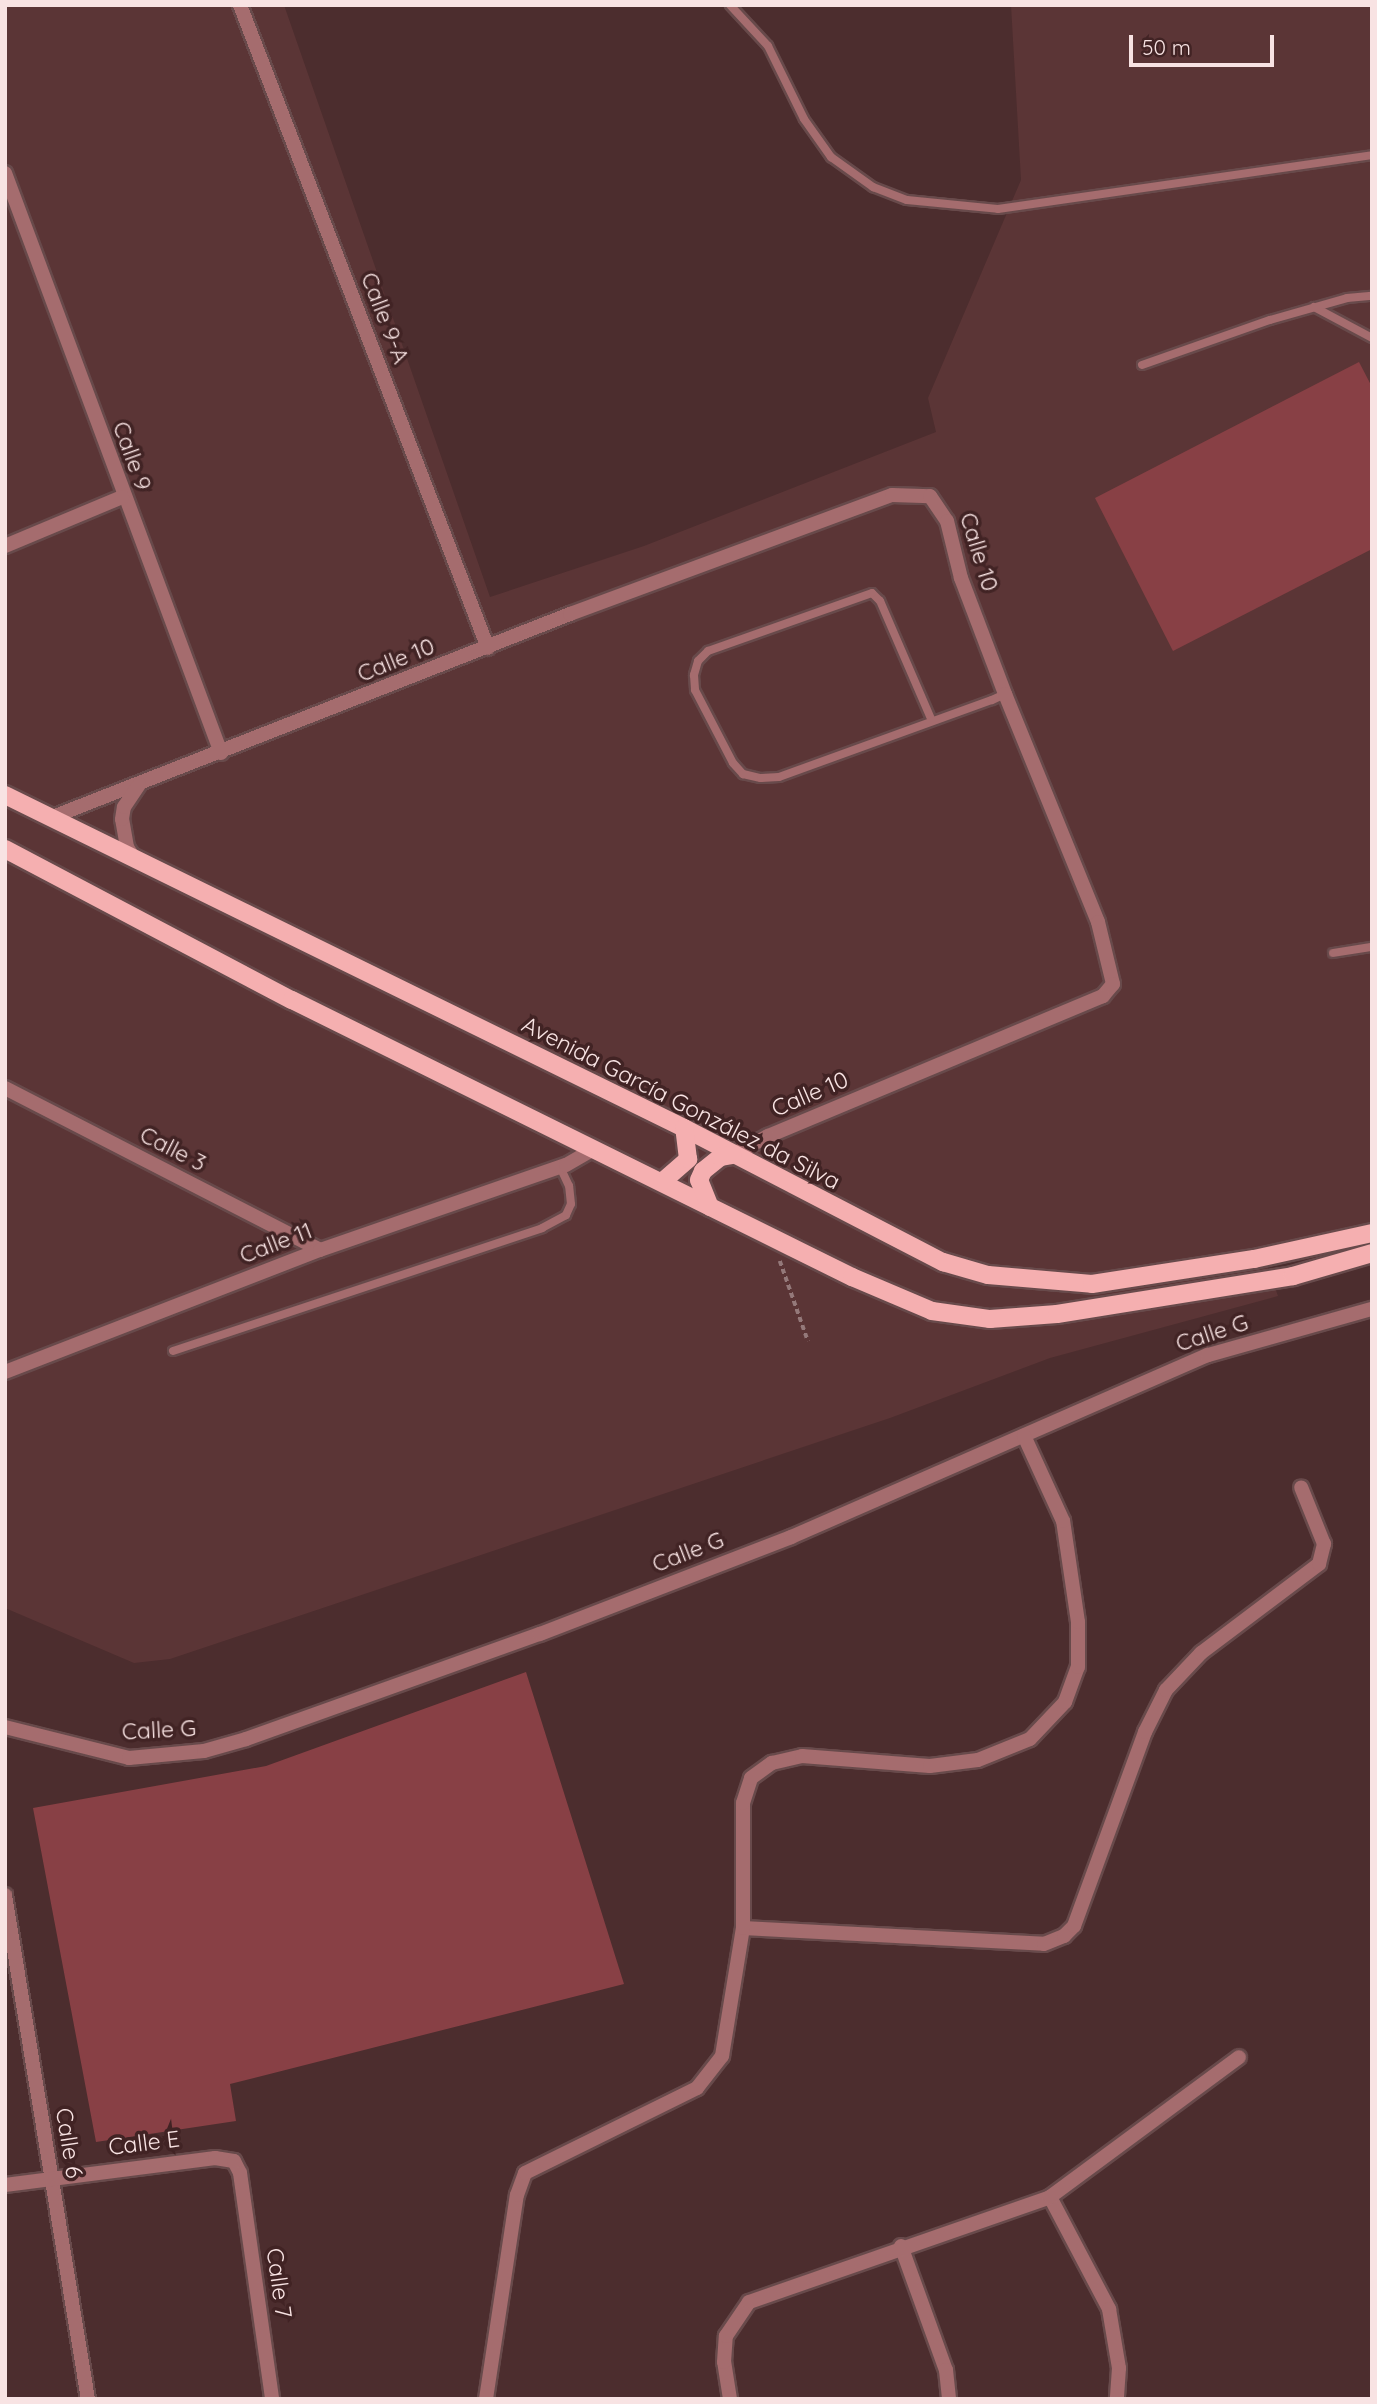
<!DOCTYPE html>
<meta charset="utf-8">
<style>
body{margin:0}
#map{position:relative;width:1377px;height:2404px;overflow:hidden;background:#4c2d2e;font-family:Quicksand,sans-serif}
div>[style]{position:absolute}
.built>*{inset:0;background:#5b3536}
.green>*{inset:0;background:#884045}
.path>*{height:3.5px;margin-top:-1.75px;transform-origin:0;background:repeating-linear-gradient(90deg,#94797a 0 5px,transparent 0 8.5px)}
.roads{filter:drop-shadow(2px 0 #684a4b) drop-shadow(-2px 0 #684a4b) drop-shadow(0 2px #684a4b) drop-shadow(0 -2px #684a4b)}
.service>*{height:8px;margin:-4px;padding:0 4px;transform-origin:4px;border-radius:4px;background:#a56c6e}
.minor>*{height:14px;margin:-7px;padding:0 7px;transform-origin:7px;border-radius:7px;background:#a56c6e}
.primary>*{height:18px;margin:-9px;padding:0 9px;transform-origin:9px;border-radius:9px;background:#f5afb0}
span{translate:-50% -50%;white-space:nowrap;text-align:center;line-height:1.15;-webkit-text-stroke:7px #412324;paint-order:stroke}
.street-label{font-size:23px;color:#f8e3e3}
.frame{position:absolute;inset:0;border:7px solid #f8e3e3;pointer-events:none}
.scale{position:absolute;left:1129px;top:35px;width:145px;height:32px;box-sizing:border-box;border:4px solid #f8e3e3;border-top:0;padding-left:9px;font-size:21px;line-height:24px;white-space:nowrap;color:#f8e3e3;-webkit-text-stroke:5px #412324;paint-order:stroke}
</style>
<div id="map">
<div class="built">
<div style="clip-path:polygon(5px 5px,284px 5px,490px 597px,644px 546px,936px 432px,928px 398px,1021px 180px,1011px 5px,1372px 5px,1372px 1233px,1264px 1257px,1278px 1296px,1050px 1358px,890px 1418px,170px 1659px,134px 1663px,5px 1608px)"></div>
</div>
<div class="green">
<div style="clip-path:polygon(1359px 362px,1372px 387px,1372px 549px,1173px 651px,1095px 498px)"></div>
<div style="clip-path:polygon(526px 1672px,624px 1984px,230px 2084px,236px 2121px,96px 2142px,33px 1808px,266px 1766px)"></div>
</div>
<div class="path">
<div style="left:780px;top:1261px;width:85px;rotate:70.7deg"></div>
</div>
<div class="roads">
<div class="service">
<div style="left:730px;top:5px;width:56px;rotate:47.2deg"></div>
<div style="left:768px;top:46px;width:81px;rotate:63.7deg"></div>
<div style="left:804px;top:119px;width:47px;rotate:54.6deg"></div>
<div style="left:831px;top:157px;width:52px;rotate:35.5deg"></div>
<div style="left:873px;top:187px;width:36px;rotate:21deg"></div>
<div style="left:907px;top:200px;width:91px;rotate:5.6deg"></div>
<div style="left:998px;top:209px;width:378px;rotate:-8.2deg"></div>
<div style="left:1314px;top:307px;width:66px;rotate:28.1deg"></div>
<div style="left:1142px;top:365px;width:136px;rotate:-19.4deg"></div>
<div style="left:1270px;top:320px;width:80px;rotate:-15.9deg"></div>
<div style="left:1347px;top:298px;width:25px;rotate:-5deg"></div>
<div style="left:932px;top:721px;width:131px;rotate:-113.4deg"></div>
<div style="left:880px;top:601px;width:11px;rotate:-135deg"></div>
<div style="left:872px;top:593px;width:174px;rotate:160.5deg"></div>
<div style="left:708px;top:651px;width:14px;rotate:135deg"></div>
<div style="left:698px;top:661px;width:15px;rotate:106deg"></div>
<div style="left:694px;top:675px;width:15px;rotate:86deg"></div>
<div style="left:695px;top:690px;width:82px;rotate:62.5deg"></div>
<div style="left:733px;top:763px;width:15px;rotate:48deg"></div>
<div style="left:743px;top:774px;width:18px;rotate:13deg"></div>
<div style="left:761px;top:778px;width:18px;rotate:-3deg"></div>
<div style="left:779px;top:777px;width:226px;rotate:-19.9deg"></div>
<div style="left:992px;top:700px;width:14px;rotate:-25deg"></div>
<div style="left:1333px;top:953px;width:39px;rotate:-9deg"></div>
<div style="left:173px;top:1351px;width:389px;rotate:-18.4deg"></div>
<div style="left:542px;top:1228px;width:27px;rotate:-28deg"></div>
<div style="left:566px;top:1215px;width:12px;rotate:-66deg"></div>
<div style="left:571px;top:1204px;width:18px;rotate:-96deg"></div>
<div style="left:569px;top:1186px;width:21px;rotate:-115deg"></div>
</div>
<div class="minor">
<div style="left:240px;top:5px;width:689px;rotate:68.91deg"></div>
<div style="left:5px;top:173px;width:619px;rotate:69.57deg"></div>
<div style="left:5px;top:546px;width:127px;rotate:-22.7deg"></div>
<div style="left:50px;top:818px;width:559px;rotate:-21.42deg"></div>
<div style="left:570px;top:614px;width:343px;rotate:-20.3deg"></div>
<div style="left:892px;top:495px;width:38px;rotate:2deg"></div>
<div style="left:930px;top:496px;width:30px;rotate:56deg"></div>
<div style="left:947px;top:521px;width:59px;rotate:76.2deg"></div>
<div style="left:961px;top:578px;width:124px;rotate:69.2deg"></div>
<div style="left:1005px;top:694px;width:246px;rotate:67.8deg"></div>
<div style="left:1098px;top:922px;width:64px;rotate:76.4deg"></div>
<div style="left:1113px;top:984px;width:16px;rotate:130deg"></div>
<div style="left:1103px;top:996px;width:363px;rotate:157.3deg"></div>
<div style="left:768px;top:1136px;width:40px;rotate:152deg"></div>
<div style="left:135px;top:860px;width:15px;rotate:-122deg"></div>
<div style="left:127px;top:847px;width:28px;rotate:-100deg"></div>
<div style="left:122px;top:819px;width:12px;rotate:-81deg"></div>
<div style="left:124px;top:807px;width:27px;rotate:-56deg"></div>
<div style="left:5px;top:1088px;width:354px;rotate:27.2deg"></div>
<div style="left:5px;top:1372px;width:338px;rotate:-21.2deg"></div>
<div style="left:320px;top:1250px;width:260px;rotate:-19.1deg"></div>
<div style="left:566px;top:1165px;width:32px;rotate:-30deg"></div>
<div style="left:5px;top:1727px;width:128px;rotate:14deg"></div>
<div style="left:129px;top:1758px;width:75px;rotate:-5.3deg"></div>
<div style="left:204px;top:1751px;width:44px;rotate:-15.9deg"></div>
<div style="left:246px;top:1739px;width:312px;rotate:-19.7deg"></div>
<div style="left:540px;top:1634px;width:269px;rotate:-21.1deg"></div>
<div style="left:791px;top:1537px;width:455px;rotate:-23.6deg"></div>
<div style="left:1208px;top:1355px;width:170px;rotate:-15.7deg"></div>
<div style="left:5px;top:1895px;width:511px;rotate:80.65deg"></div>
<div style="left:743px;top:1928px;width:301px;rotate:3deg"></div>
<div style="left:1044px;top:1944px;width:22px;rotate:-22deg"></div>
<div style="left:1064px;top:1936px;width:14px;rotate:-45deg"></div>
<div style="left:1074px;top:1926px;width:207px;rotate:-69.9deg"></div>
<div style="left:1145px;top:1732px;width:47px;rotate:-63.4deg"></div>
<div style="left:1166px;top:1690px;width:51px;rotate:-46.6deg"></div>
<div style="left:1201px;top:1653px;width:148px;rotate:-37deg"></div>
<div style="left:1319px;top:1564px;width:21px;rotate:-76deg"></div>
<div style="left:1324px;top:1544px;width:61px;rotate:-112deg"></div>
<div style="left:5px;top:2185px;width:212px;rotate:-7.3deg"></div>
<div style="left:215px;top:2158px;width:19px;rotate:9deg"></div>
<div style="left:234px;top:2161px;width:13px;rotate:63deg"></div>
<div style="left:240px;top:2173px;width:228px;rotate:81.9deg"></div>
<div style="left:1050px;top:2197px;width:127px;rotate:62.2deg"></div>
<div style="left:1109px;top:2309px;width:60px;rotate:80.4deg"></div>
<div style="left:1119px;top:2368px;width:31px;rotate:94deg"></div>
<div style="left:901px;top:2246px;width:132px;rotate:70.1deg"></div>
<div style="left:946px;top:2370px;width:29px;rotate:84deg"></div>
<div style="left:486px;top:2399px;width:206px;rotate:-81.4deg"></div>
<div style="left:517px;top:2195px;width:23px;rotate:-70deg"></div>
<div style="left:525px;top:2173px;width:192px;rotate:-26.3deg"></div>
<div style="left:697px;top:2088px;width:41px;rotate:-52deg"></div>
<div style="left:722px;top:2056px;width:130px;rotate:-80.7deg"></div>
<div style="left:743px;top:1928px;width:125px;rotate:-90deg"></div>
<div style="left:743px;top:1803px;width:26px;rotate:-72deg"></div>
<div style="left:751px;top:1778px;width:26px;rotate:-36deg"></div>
<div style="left:772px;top:1763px;width:31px;rotate:-13deg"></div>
<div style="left:802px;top:1756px;width:128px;rotate:4.5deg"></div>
<div style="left:930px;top:1766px;width:48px;rotate:-7.1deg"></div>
<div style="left:978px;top:1760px;width:56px;rotate:-22deg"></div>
<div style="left:1030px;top:1739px;width:51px;rotate:-46.6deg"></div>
<div style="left:1065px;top:1702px;width:37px;rotate:-70deg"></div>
<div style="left:1078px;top:1667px;width:45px;rotate:-90deg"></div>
<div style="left:1078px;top:1622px;width:102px;rotate:-98.4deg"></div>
<div style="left:1063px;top:1521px;width:94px;rotate:-114.6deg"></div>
<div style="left:730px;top:2399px;width:37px;rotate:-99deg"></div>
<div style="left:724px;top:2362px;width:26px;rotate:-86deg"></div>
<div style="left:726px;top:2336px;width:41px;rotate:-55.9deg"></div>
<div style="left:749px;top:2302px;width:319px;rotate:-19.2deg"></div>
<div style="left:1050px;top:2197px;width:235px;rotate:-36.5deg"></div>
</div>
<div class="primary">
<div style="left:5px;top:795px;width:756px;rotate:26.12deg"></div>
<div style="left:684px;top:1128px;width:292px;rotate:27.4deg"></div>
<div style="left:943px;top:1262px;width:47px;rotate:16.1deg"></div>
<div style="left:988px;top:1275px;width:104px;rotate:4.9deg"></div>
<div style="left:1092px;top:1284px;width:164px;rotate:-8.8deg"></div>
<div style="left:1254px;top:1259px;width:121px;rotate:-12.4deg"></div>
<div style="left:5px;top:849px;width:324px;rotate:27.8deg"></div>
<div style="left:292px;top:1000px;width:625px;rotate:26.32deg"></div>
<div style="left:852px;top:1277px;width:87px;rotate:23deg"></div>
<div style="left:932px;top:1311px;width:59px;rotate:7.9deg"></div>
<div style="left:990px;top:1319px;width:67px;rotate:-4.3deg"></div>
<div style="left:1057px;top:1314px;width:239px;rotate:-9.1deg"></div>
<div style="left:1293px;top:1276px;width:82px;rotate:-16.2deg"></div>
<div style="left:662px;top:1182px;width:35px;rotate:-41deg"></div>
<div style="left:688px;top:1159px;width:31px;rotate:-97deg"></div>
<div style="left:710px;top:1207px;width:29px;rotate:-112deg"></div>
<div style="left:699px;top:1180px;width:10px;rotate:-66deg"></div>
<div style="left:703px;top:1171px;width:22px;rotate:-39deg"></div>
<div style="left:720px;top:1157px;width:13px;rotate:-9deg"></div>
</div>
</div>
<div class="street-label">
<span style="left:385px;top:318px;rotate:69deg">Calle 9-A</span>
<span style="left:132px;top:456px;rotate:70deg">Calle 9</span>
<span style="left:979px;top:552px;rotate:73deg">Calle 10</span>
<span style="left:396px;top:660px;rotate:-22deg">Calle 10</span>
<span style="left:810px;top:1094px;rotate:-23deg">Calle 10</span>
<span style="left:681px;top:1103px;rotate:27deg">Avenida García González da Silva</span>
<span style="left:173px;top:1149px;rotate:27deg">Calle 3</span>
<span style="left:276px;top:1243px;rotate:-21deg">Calle 11</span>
<span style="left:1212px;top:1333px;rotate:-18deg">Calle G</span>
<span style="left:688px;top:1552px;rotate:-21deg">Calle G</span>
<span style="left:159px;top:1730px;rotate:-3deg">Calle G</span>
<span style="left:69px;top:2143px;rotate:81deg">Calle 6</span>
<span style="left:144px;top:2143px;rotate:-7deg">Calle E</span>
<span style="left:279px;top:2283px;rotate:82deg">Calle 7</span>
</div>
<div class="frame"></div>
<div class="scale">50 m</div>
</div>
